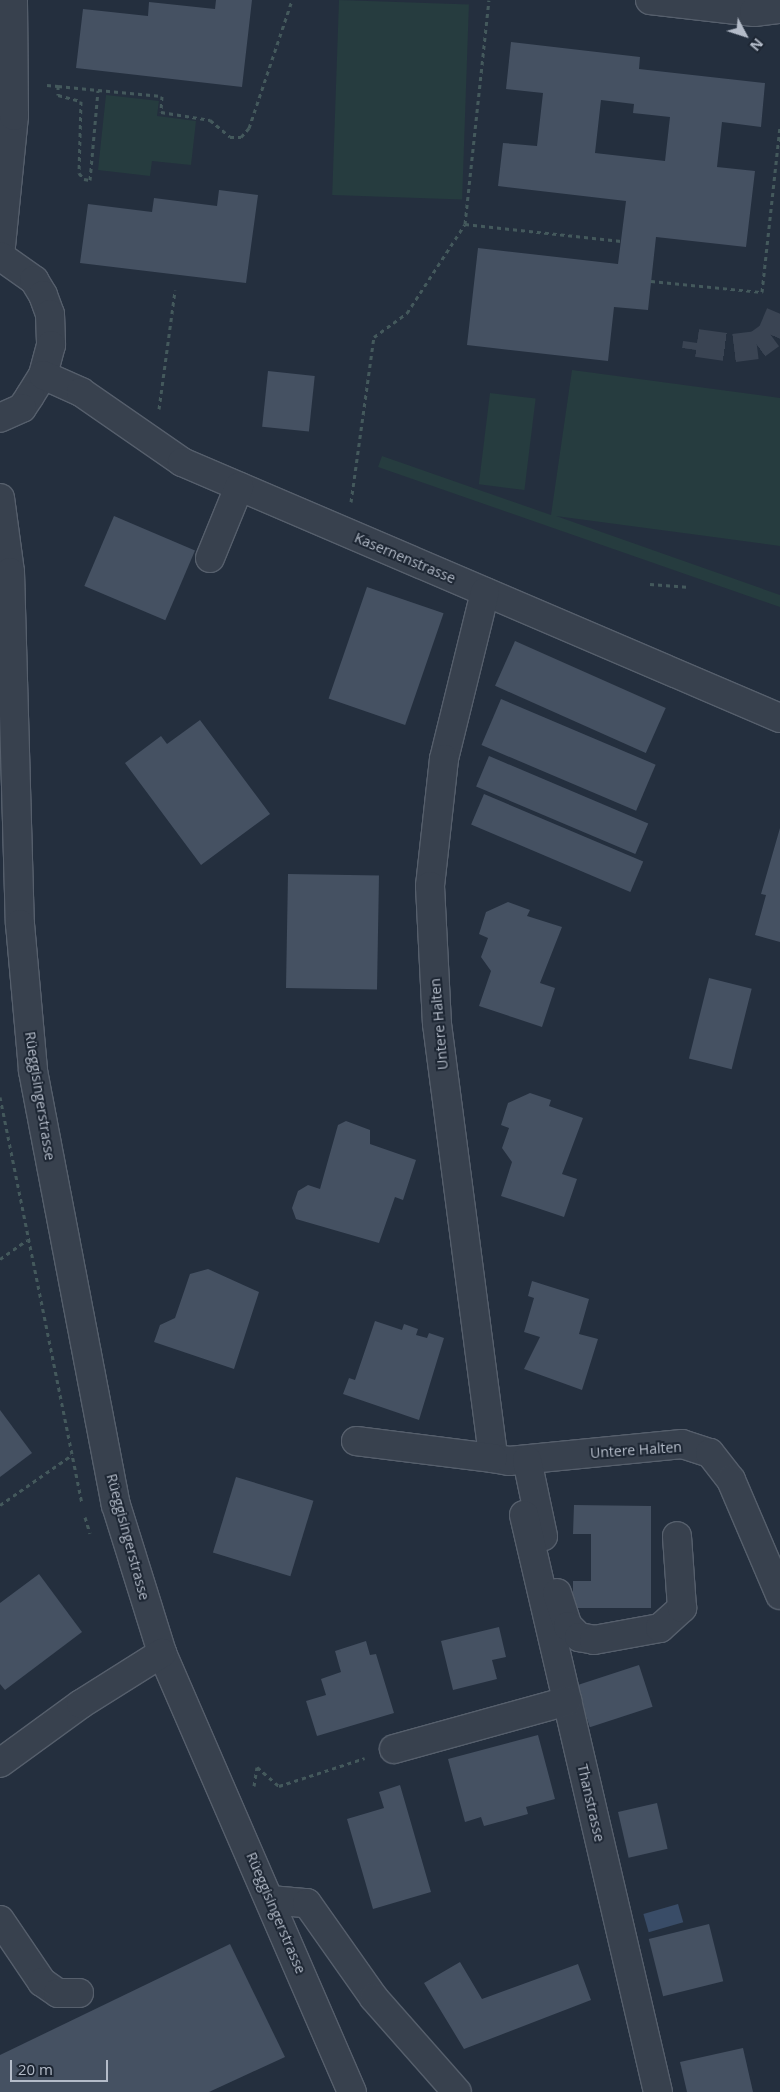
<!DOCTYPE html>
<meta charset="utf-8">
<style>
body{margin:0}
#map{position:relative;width:780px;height:2092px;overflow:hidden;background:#242f3e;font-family:"Open Sans",sans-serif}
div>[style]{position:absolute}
.green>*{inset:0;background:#263c3f;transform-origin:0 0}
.water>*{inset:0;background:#394c67;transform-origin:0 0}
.building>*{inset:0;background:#455162;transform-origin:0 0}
.minor-tunnel>*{height:28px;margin-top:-14px;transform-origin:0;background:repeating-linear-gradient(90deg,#3a4453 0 28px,transparent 0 42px)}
.path>*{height:3px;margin-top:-1.5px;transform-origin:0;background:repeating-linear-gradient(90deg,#44595c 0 4px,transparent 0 8px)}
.roads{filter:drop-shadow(1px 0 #565f6c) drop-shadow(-1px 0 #565f6c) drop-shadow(0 1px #565f6c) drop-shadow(0 -1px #565f6c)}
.minor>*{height:28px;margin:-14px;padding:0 14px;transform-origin:14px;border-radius:14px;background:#38414e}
span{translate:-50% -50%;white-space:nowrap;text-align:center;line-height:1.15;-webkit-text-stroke:4px #1d2633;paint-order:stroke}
.street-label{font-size:14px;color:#b4bcc9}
.north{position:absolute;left:720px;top:10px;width:50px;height:50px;-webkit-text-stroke:4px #1d2633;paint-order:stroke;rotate:130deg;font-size:14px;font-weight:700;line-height:20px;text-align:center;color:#b4bcc9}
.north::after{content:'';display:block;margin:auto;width:18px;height:22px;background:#b4bcc9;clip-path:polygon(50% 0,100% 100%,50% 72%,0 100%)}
.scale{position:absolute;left:10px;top:2060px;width:98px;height:22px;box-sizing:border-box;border:2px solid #b4bcc9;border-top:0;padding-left:6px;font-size:15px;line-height:18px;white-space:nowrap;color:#b4bcc9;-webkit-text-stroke:4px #1d2633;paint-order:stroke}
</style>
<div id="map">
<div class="green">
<div style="left:339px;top:0;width:130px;height:195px;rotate:2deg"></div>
<div style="clip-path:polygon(106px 95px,159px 101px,157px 116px,196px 121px,191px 165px,152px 161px,150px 176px,98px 170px)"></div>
<div style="clip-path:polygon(572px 370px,780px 398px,780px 546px,556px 516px,780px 595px,780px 607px,378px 467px,382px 456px,551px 515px)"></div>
<div style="left:490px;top:393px;width:46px;height:92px;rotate:7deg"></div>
</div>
<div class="water">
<div style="left:678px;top:1904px;width:19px;height:36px;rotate:74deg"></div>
</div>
<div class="building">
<div style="clip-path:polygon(216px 0,252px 0,242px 87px,76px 68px,83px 9px,148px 16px,149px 2px,215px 9px)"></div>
<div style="clip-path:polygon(evenodd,511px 42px,640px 57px,639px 69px,765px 83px,761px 127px,722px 122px,717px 167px,755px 171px,746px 247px,656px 237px,648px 310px,614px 307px,608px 361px,467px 345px,478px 248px,618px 264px,626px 201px,498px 186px,503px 143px,537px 146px,543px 93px,506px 89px,511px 42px,601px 100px,634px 104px,633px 113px,670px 117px,665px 161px,595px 153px,601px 100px)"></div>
<div style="clip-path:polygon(219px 190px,258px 195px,246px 283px,80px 263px,88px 204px,152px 212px,154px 198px,217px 206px)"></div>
<div style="left:268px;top:371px;width:47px;height:56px;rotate:6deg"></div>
<div style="left:114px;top:516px;width:88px;height:76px;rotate:23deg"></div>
<div style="left:367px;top:587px;width:81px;height:118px;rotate:19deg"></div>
<div style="left:515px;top:641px;width:165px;height:49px;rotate:24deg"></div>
<div style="left:501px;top:699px;width:168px;height:50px;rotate:23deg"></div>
<div style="clip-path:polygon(200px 720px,270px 814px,201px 865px,125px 763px,161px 736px,167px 744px)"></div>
<div style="left:489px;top:756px;width:173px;height:33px;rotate:23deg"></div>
<div style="left:484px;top:794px;width:173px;height:33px;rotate:23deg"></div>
<div style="clip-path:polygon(780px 828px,780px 942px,755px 935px,766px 895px,761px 894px)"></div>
<div style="left:288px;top:874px;width:91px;height:114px;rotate:1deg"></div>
<div style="clip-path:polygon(508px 902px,530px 910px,527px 916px,562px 927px,540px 983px,555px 988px,542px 1027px,479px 1006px,491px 971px,481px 957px,488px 938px,479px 934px,486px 912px)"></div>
<div style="left:709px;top:978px;width:44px;height:83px;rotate:14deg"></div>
<div style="clip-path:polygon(530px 1093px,551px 1100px,549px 1106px,583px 1118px,562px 1174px,577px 1179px,564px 1217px,501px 1196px,512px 1162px,502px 1148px,509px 1128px,501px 1125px,508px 1103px)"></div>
<div style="clip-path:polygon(346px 1121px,370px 1130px,370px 1144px,416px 1160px,403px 1200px,395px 1197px,379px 1243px,296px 1219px,292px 1208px,298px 1191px,308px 1185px,320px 1189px,338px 1125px)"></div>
<div style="clip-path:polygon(208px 1269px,259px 1292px,234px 1369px,154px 1342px,160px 1325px,175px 1318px,190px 1274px)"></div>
<div style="clip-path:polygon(532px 1281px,589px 1299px,579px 1334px,598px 1339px,582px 1390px,524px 1369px,540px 1337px,524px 1332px,534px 1298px,528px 1296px)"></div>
<div style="clip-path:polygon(375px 1321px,402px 1330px,404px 1324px,418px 1329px,416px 1335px,427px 1338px,429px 1333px,444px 1338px,419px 1420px,343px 1394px,349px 1378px,355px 1380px)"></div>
<div style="clip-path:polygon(0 1410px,32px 1453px,0 1477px)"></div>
<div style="left:236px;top:1477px;width:81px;height:79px;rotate:17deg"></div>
<div style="clip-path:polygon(574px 1505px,651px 1506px,651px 1608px,573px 1608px,573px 1581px,591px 1581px,591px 1534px,573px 1534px)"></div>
<div style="clip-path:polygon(39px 1574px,82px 1632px,5px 1690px,0 1684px,0 1603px)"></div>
<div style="clip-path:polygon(499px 1627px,506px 1657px,492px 1660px,497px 1679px,453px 1690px,441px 1641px)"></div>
<div style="clip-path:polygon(366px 1641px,370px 1655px,376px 1654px,394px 1713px,317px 1736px,306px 1701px,326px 1695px,321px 1679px,341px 1672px,335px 1651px)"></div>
<div style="left:639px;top:1665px;width:44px;height:66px;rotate:72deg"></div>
<div style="clip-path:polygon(538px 1735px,555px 1799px,526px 1807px,528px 1814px,484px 1826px,481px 1817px,465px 1822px,448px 1759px)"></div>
<div style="clip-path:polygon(400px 1785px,431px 1892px,373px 1909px,347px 1819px,384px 1808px,379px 1792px)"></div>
<div style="left:657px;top:1803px;width:47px;height:40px;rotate:77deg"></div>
<div style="left:709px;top:1924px;width:59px;height:62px;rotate:76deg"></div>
<div style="clip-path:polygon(230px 1944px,285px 2057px,209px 2092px,0 2092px,0 2055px)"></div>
<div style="clip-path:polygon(460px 1962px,482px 1999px,578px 1964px,591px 2000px,464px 2049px,424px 1983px)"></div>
<div style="clip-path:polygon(743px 2048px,753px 2092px,687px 2092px,680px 2062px)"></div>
</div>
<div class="minor-tunnel">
<div style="left:696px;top:350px;width:7px;rotate:-82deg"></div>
<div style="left:697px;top:343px;width:37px;rotate:8deg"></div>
<div style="left:734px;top:348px;width:23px;rotate:-7deg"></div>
<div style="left:757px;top:345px;width:17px;rotate:-36deg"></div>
<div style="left:771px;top:335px;width:23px;rotate:-67deg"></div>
</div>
<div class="path">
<div style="left:47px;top:85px;width:11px;rotate:5deg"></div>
<div style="left:58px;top:86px;width:9px;rotate:90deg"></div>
<div style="left:58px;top:95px;width:24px;rotate:15deg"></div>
<div style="left:81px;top:101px;width:72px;rotate:91.6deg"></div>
<div style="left:79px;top:173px;width:8px;rotate:50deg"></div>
<div style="left:84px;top:179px;width:6px;rotate:9deg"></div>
<div style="left:90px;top:180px;width:90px;rotate:-84.9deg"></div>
<div style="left:98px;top:90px;width:64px;rotate:5.4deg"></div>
<div style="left:162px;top:96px;width:16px;rotate:94deg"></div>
<div style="left:161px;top:112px;width:50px;rotate:9.3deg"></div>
<div style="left:210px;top:120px;width:26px;rotate:40deg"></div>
<div style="left:230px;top:137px;width:11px"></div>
<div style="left:241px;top:137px;width:12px;rotate:-48deg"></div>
<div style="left:249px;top:128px;width:135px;rotate:-71.4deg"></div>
<div style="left:58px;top:86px;width:40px;rotate:5.7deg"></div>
<div style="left:465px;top:224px;width:157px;rotate:6.2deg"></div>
<div style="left:651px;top:281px;width:112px;rotate:5.7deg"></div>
<div style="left:762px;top:292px;width:167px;rotate:-83.8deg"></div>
<div style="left:159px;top:409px;width:120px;rotate:-82.3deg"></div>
<div style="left:351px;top:502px;width:167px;rotate:-82.1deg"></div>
<div style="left:374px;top:337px;width:41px;rotate:-36deg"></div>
<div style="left:407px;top:313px;width:106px;rotate:-56.9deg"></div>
<div style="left:465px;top:224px;width:225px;rotate:-83.9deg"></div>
<div style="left:650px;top:584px;width:40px;rotate:4.3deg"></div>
<div style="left:0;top:1097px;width:413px;rotate:78.6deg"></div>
<div style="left:0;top:1259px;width:33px;rotate:-35deg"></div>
<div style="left:0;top:1505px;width:88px;rotate:-34.8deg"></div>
<div style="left:85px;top:1517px;width:17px;rotate:73deg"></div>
<div style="left:254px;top:1786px;width:19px;rotate:-81deg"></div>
<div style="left:257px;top:1767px;width:29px;rotate:41deg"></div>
<div style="left:279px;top:1786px;width:90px;rotate:-18deg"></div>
</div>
<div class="roads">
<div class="minor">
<div style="left:650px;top:0;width:105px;rotate:6.6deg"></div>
<div style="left:754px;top:12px;width:26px;rotate:-7deg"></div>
<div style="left:0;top:256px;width:141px;rotate:-84.3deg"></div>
<div style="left:14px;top:116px;width:116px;rotate:-90.5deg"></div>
<div style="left:0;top:256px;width:42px;rotate:35.2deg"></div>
<div style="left:34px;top:280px;width:17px;rotate:59deg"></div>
<div style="left:43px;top:295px;width:20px;rotate:70deg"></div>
<div style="left:50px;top:314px;width:31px;rotate:88deg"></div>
<div style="left:51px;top:345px;width:31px;rotate:105deg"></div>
<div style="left:43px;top:375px;width:25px;rotate:122deg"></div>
<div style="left:30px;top:396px;width:14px;rotate:124deg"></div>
<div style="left:22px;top:408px;width:24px;rotate:156deg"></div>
<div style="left:43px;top:375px;width:42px;rotate:24.1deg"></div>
<div style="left:81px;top:392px;width:123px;rotate:34.7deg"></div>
<div style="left:182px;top:462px;width:650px;rotate:23.18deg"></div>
<div style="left:0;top:498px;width:75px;rotate:82.3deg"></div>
<div style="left:10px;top:572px;width:352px;rotate:88.4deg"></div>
<div style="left:20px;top:924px;width:148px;rotate:84.9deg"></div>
<div style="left:33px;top:1071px;width:442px;rotate:79.2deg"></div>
<div style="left:116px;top:1505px;width:155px;rotate:72.7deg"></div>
<div style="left:162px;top:1653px;width:478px;rotate:66.6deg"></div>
<div style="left:210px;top:558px;width:77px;rotate:-67.8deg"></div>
<div style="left:485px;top:592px;width:172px;rotate:103.8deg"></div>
<div style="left:444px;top:759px;width:128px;rotate:96.3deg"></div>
<div style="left:430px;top:886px;width:138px;rotate:87.1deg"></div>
<div style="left:437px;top:1024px;width:438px;rotate:82.6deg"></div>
<div style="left:493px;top:1458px;width:16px;rotate:11deg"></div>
<div style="left:509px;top:1461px;width:174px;rotate:-5.6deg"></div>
<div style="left:682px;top:1444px;width:29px;rotate:18deg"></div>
<div style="left:710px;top:1453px;width:34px;rotate:52deg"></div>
<div style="left:731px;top:1480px;width:125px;rotate:66.9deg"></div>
<div style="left:356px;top:1441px;width:138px;rotate:7.1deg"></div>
<div style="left:527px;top:1460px;width:78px;rotate:78.1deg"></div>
<div style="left:524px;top:1515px;width:592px;rotate:76.93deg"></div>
<div style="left:557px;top:1593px;width:35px;rotate:72deg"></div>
<div style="left:568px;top:1626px;width:16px;rotate:45deg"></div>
<div style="left:579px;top:1637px;width:15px;rotate:11deg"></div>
<div style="left:594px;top:1640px;width:67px;rotate:-10.3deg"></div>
<div style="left:660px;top:1628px;width:30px;rotate:-42deg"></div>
<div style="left:682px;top:1608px;width:72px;rotate:-94deg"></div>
<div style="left:394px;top:1749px;width:180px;rotate:-15.5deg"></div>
<div style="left:0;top:1763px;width:100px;rotate:-36.1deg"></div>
<div style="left:81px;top:1704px;width:96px;rotate:-32.2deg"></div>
<div style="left:270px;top:1900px;width:37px;rotate:5deg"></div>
<div style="left:307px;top:1903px;width:116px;rotate:54.8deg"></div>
<div style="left:374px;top:1998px;width:125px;rotate:48.6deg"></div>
<div style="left:0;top:1920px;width:75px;rotate:55.9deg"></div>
<div style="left:42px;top:1982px;width:19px;rotate:35deg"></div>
<div style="left:58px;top:1993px;width:21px"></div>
</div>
</div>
<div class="street-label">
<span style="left:405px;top:558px;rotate:23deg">Kasernenstrasse</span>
<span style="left:439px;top:1024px;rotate:-95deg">Untere Halten</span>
<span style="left:40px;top:1096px;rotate:81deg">Rüeggisingerstrasse</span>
<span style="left:636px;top:1450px;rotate:-4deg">Untere Halten</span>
<span style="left:128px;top:1537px;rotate:75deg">Rüeggisingerstrasse</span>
<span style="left:591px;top:1803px;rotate:77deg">Thanstrasse</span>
<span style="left:276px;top:1913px;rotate:67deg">Rüeggisingerstrasse</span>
</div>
<div class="north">N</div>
<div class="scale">20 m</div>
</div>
